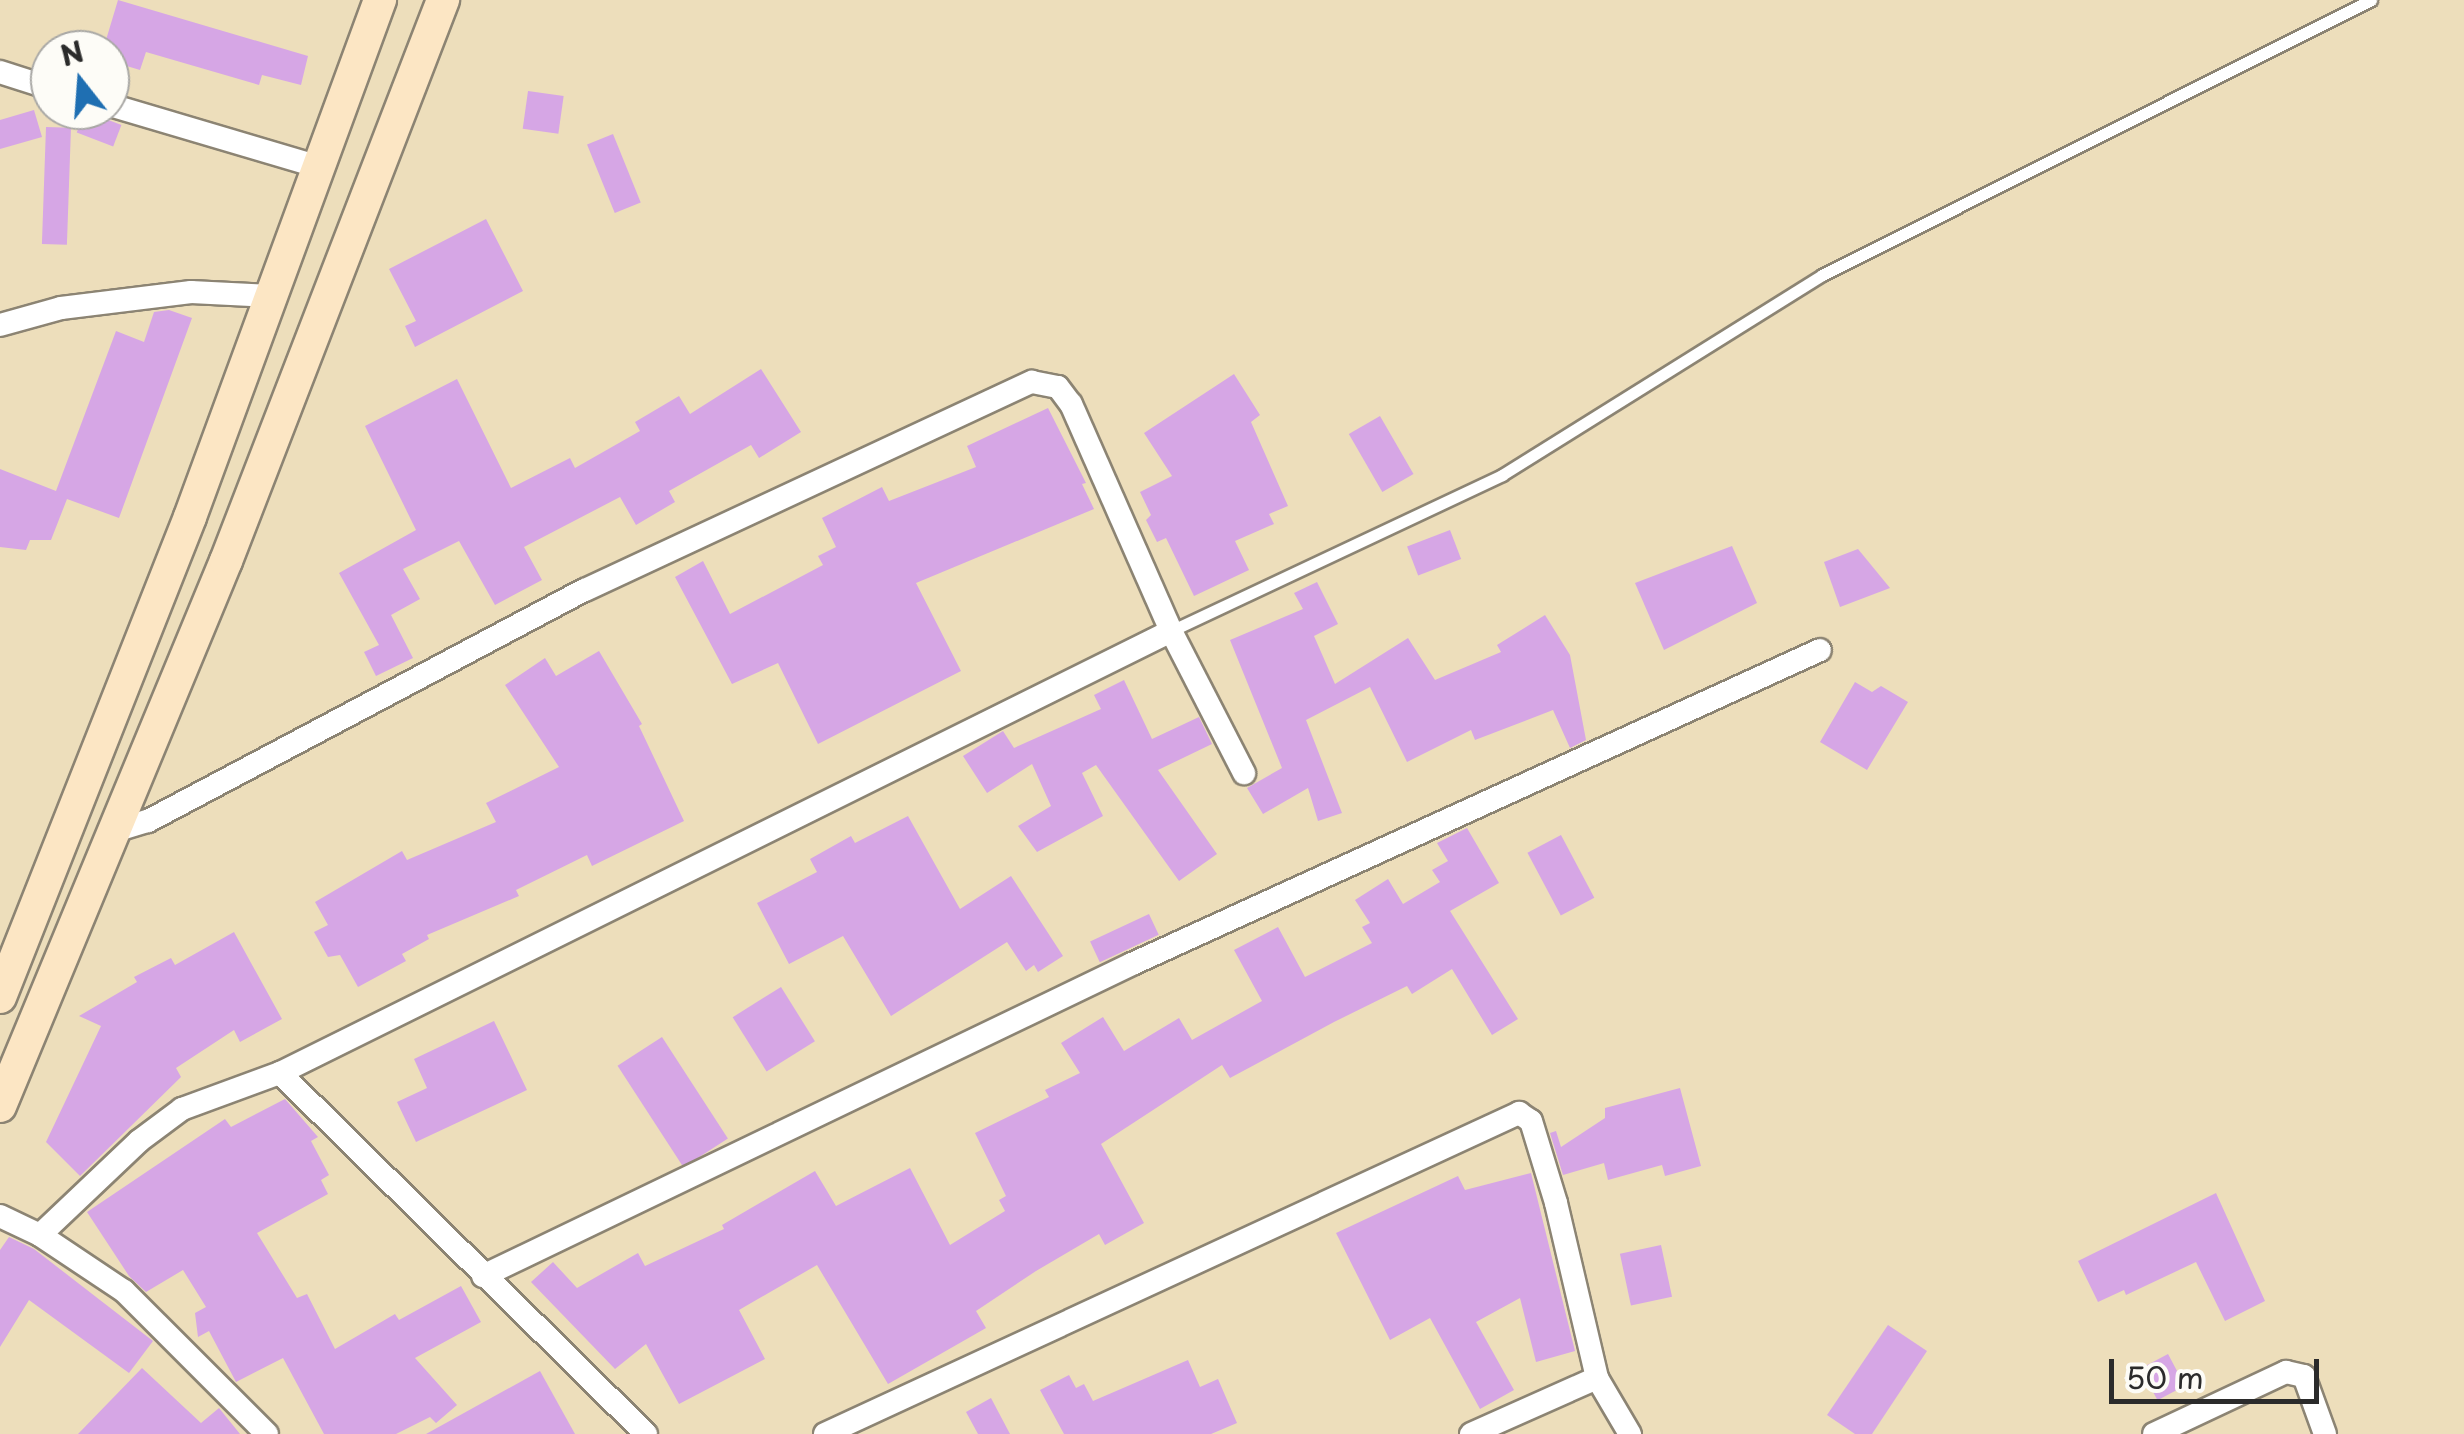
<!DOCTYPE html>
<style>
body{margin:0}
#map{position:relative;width:2464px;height:1434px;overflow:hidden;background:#eddebb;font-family:"Playpen Sans",sans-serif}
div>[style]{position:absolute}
.building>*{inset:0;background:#d6a6e5;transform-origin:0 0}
.roads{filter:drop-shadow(2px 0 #8c8473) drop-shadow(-2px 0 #8c8473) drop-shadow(0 2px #8c8473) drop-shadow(0 -2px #8c8473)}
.lane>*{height:11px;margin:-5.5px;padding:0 5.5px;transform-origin:5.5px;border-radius:5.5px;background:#fff}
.street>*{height:22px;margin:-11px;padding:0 11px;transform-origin:11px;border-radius:11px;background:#fff}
.secondary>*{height:32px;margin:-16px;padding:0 16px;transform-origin:16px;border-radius:16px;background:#fce6c4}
span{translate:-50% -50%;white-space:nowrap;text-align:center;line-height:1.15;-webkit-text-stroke:8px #fdfcf7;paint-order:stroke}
.north{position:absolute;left:30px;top:30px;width:100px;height:100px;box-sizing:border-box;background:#fdfcf7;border:2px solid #a9a8a5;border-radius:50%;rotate:343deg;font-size:28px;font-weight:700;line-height:40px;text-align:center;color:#2b2b2b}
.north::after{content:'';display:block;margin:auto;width:35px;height:45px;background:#1f6fb2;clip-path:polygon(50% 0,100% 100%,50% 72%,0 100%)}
.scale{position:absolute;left:2109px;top:1359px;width:210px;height:45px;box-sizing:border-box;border:5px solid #2b2b2b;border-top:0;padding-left:12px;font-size:30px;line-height:35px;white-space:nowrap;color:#2b2b2b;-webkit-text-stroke:8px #fdfcf7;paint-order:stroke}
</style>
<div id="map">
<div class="building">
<div style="clip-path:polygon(118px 0,308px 56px,301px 85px,262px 75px,259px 85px,146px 52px,140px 70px,110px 61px,110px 50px,103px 50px)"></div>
<div style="left:528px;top:91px;width:36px;height:38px;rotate:8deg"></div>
<div style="clip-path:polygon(34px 110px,42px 137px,0 149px,0 120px)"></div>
<div style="left:85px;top:111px;width:39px;height:23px;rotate:21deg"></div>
<div style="left:46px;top:127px;width:25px;height:117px;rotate:2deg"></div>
<div style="left:613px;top:134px;width:74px;height:28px;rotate:68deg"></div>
<div style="clip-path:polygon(486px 219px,523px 291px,415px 347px,405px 326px,416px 321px,389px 269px)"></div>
<div style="clip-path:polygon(169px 310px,192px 318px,119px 518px,67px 499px,51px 540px,30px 540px,26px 550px,0 547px,0 469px,56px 491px,116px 331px,144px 342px,154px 312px)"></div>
<div style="clip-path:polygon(761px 369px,801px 432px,759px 458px,751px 445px,669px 491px,675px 502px,636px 525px,620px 497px,524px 547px,542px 580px,495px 605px,459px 541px,403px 569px,420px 599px,391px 615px,413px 658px,376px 676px,364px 652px,379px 645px,339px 573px,416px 530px,365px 426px,457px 379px,511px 488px,570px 458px,575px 468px,640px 431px,635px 422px,679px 396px,690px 414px)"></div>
<div style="clip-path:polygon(1234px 374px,1260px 415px,1251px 422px,1288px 506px,1269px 514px,1274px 524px,1235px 541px,1249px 570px,1194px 596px,1166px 538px,1157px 542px,1146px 520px,1151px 515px,1140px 492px,1172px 476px,1144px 433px)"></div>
<div style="clip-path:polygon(1048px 408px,1086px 483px,1082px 484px,1094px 509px,916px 583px,961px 671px,818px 744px,778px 663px,732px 684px,675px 577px,703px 561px,730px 614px,823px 565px,818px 556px,836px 547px,822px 518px,882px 487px,889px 501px,976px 467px,967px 446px)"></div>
<div style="left:1380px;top:416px;width:67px;height:36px;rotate:60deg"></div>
<div style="left:1450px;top:530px;width:31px;height:46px;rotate:69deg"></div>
<div style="clip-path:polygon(1732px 546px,1757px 603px,1664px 650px,1635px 583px)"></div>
<div style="clip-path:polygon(1858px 549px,1890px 588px,1840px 607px,1824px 562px)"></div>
<div style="clip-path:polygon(1317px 582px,1338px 624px,1314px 636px,1335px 684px,1408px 638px,1435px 680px,1501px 652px,1497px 645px,1545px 615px,1570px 655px,1586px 740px,1570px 748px,1553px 710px,1475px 740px,1471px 730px,1407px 762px,1370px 687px,1306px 720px,1342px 813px,1318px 821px,1308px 788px,1263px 814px,1247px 788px,1282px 768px,1230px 640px,1303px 609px,1294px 593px)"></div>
<div style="clip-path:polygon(599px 651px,642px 724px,639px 726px,684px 821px,592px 866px,587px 855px,516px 890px,519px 896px,427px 935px,429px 939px,402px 954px,406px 961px,358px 987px,340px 955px,328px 957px,314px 932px,328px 925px,315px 902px,402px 851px,407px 860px,496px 822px,486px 803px,559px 767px,505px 685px,545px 658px,556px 676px)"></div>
<div style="clip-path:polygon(1124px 680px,1152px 739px,1199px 717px,1212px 744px,1158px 770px,1217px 854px,1179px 881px,1096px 765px,1082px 773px,1103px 816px,1037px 852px,1018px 826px,1051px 806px,1032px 764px,987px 793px,963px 756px,1003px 731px,1014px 748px,1101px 709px,1094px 695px)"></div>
<div style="clip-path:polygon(1855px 682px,1872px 692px,1881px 686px,1908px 702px,1867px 770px,1820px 742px)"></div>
<div style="clip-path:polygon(908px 816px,960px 909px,1011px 876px,1063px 956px,1038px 972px,1034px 965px,1026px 971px,1007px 942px,891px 1016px,843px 936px,789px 964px,757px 903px,817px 872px,810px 859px,851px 836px,855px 843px)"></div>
<div style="clip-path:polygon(1467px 828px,1499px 883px,1450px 911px,1518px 1019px,1492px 1035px,1452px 969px,1412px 994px,1407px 986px,1334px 1022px,1230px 1078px,1222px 1065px,1101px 1144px,1144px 1223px,1105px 1245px,1099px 1234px,1036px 1271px,976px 1311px,986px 1328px,888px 1384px,817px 1265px,739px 1310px,765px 1359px,679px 1404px,646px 1344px,615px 1369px,531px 1282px,553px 1262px,577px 1288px,638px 1253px,645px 1266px,724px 1229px,722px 1225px,815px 1171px,836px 1206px,910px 1168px,950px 1245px,1005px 1211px,999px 1200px,1006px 1196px,975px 1133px,1049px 1097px,1045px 1090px,1080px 1073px,1061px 1043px,1103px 1017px,1124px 1051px,1179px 1018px,1192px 1040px,1262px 1001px,1234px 950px,1278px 927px,1305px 977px,1372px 943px,1362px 927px,1370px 923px,1355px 900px,1388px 879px,1403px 904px,1440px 882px,1432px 870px,1448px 861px,1437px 843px)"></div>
<div style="left:1561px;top:835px;width:71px;height:38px;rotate:62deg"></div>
<div style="left:1149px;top:914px;width:23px;height:65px;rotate:65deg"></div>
<div style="clip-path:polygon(234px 932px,282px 1019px,240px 1042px,234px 1030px,176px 1068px,181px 1077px,80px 1176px,46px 1142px,101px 1026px,79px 1016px,137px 982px,134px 977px,171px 958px,175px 965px)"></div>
<div style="left:781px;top:987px;width:64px;height:57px;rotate:58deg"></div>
<div style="clip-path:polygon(494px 1021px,527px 1090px,416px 1142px,397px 1102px,427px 1088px,414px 1059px)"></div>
<div style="left:662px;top:1037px;width:121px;height:53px;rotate:57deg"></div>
<div style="clip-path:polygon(1680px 1088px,1701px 1166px,1665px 1176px,1662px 1165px,1608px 1180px,1604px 1163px,1563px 1175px,1550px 1133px,1556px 1131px,1561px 1147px,1605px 1118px,1605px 1108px)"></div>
<div style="clip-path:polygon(285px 1099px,318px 1137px,311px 1141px,329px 1175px,321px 1180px,328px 1194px,257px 1233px,297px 1298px,307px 1294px,335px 1349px,395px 1314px,399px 1320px,461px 1286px,481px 1322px,415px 1358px,457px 1405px,436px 1423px,430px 1417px,396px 1434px,324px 1434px,283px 1358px,236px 1382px,209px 1331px,198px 1337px,195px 1313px,206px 1307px,183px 1270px,146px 1292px,129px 1276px,87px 1212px,225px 1119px,231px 1127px)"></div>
<div style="clip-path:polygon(1531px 1173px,1575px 1351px,1536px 1362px,1520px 1298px,1476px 1322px,1514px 1390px,1480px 1409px,1430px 1318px,1390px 1340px,1336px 1233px,1458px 1176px,1465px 1190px)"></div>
<div style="clip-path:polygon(2216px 1193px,2265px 1301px,2225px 1321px,2196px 1262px,2126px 1295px,2124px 1290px,2098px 1302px,2078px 1261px)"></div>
<div style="clip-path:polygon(9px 1237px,34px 1249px,153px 1341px,129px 1373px,29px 1300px,0 1347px,0 1250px)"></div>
<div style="left:1661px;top:1245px;width:53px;height:42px;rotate:78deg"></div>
<div style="clip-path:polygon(1888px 1325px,1927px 1351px,1872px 1434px,1855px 1434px,1827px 1415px)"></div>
<div style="left:2168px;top:1354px;width:36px;height:31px;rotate:62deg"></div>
<div style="clip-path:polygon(1188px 1360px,1200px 1387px,1218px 1379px,1237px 1423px,1211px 1434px,1064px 1434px,1040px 1390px,1069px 1375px,1076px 1388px,1084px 1384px,1093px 1401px)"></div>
<div style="clip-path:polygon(142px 1368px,201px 1423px,219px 1408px,240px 1434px,78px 1434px)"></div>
<div style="clip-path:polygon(540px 1371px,575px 1434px,426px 1434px)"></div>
<div style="clip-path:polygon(991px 1398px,1010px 1434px,978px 1434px,966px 1412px)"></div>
</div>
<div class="roads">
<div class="lane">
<div style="left:1171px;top:631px;width:366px;rotate:-25.2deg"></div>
<div style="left:1502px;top:475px;width:377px;rotate:-32deg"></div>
<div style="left:1822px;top:275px;width:614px;rotate:-26.61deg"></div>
</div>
<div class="street">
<div style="left:0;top:72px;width:52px;rotate:17.7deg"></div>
<div style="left:110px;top:105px;width:218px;rotate:16.5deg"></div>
<div style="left:0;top:325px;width:63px;rotate:-15.6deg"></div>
<div style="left:61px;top:308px;width:131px;rotate:-7deg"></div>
<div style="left:191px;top:292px;width:80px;rotate:2.9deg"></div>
<div style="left:111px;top:832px;width:39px;rotate:-17deg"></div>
<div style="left:148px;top:821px;width:494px;rotate:-27.9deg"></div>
<div style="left:585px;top:590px;width:493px;rotate:-25deg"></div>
<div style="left:1032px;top:382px;width:26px;rotate:11deg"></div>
<div style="left:1058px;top:387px;width:21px;rotate:53deg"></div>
<div style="left:1071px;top:404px;width:248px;rotate:66.2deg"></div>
<div style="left:1171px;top:631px;width:160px;rotate:62.8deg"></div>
<div style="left:280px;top:1073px;width:514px;rotate:44.61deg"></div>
<div style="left:0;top:1216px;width:44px;rotate:25.4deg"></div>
<div style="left:40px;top:1235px;width:101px;rotate:33.7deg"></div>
<div style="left:124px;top:1291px;width:202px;rotate:45deg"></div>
<div style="left:40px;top:1235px;width:137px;rotate:-43.5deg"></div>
<div style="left:139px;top:1141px;width:54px;rotate:-36.7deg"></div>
<div style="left:182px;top:1109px;width:104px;rotate:-20.2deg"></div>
<div style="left:280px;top:1073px;width:995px;rotate:-26.38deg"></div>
<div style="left:483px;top:1276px;width:720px;rotate:-25.68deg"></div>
<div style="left:1132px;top:964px;width:756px;rotate:-24.53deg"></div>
<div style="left:825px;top:1434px;width:765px;rotate:-24.82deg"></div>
<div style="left:1519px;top:1113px;width:14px;rotate:34deg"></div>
<div style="left:1531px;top:1121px;width:86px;rotate:73deg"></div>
<div style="left:1556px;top:1203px;width:180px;rotate:76.8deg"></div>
<div style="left:1597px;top:1378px;width:65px;rotate:59.5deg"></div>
<div style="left:1471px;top:1434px;width:138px;rotate:-24deg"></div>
<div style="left:2154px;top:1434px;width:146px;rotate:-25.2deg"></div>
<div style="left:2286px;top:1372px;width:18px;rotate:13deg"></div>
<div style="left:2304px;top:1376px;width:62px;rotate:70.1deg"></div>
</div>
<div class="secondary">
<div style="left:0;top:997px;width:516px;rotate:-68.4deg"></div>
<div style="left:190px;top:517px;width:551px;rotate:-69.82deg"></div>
<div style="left:0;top:1106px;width:590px;rotate:-67.48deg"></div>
<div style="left:226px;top:561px;width:602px;rotate:-68.85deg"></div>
</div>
</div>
<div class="north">N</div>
<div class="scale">50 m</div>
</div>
